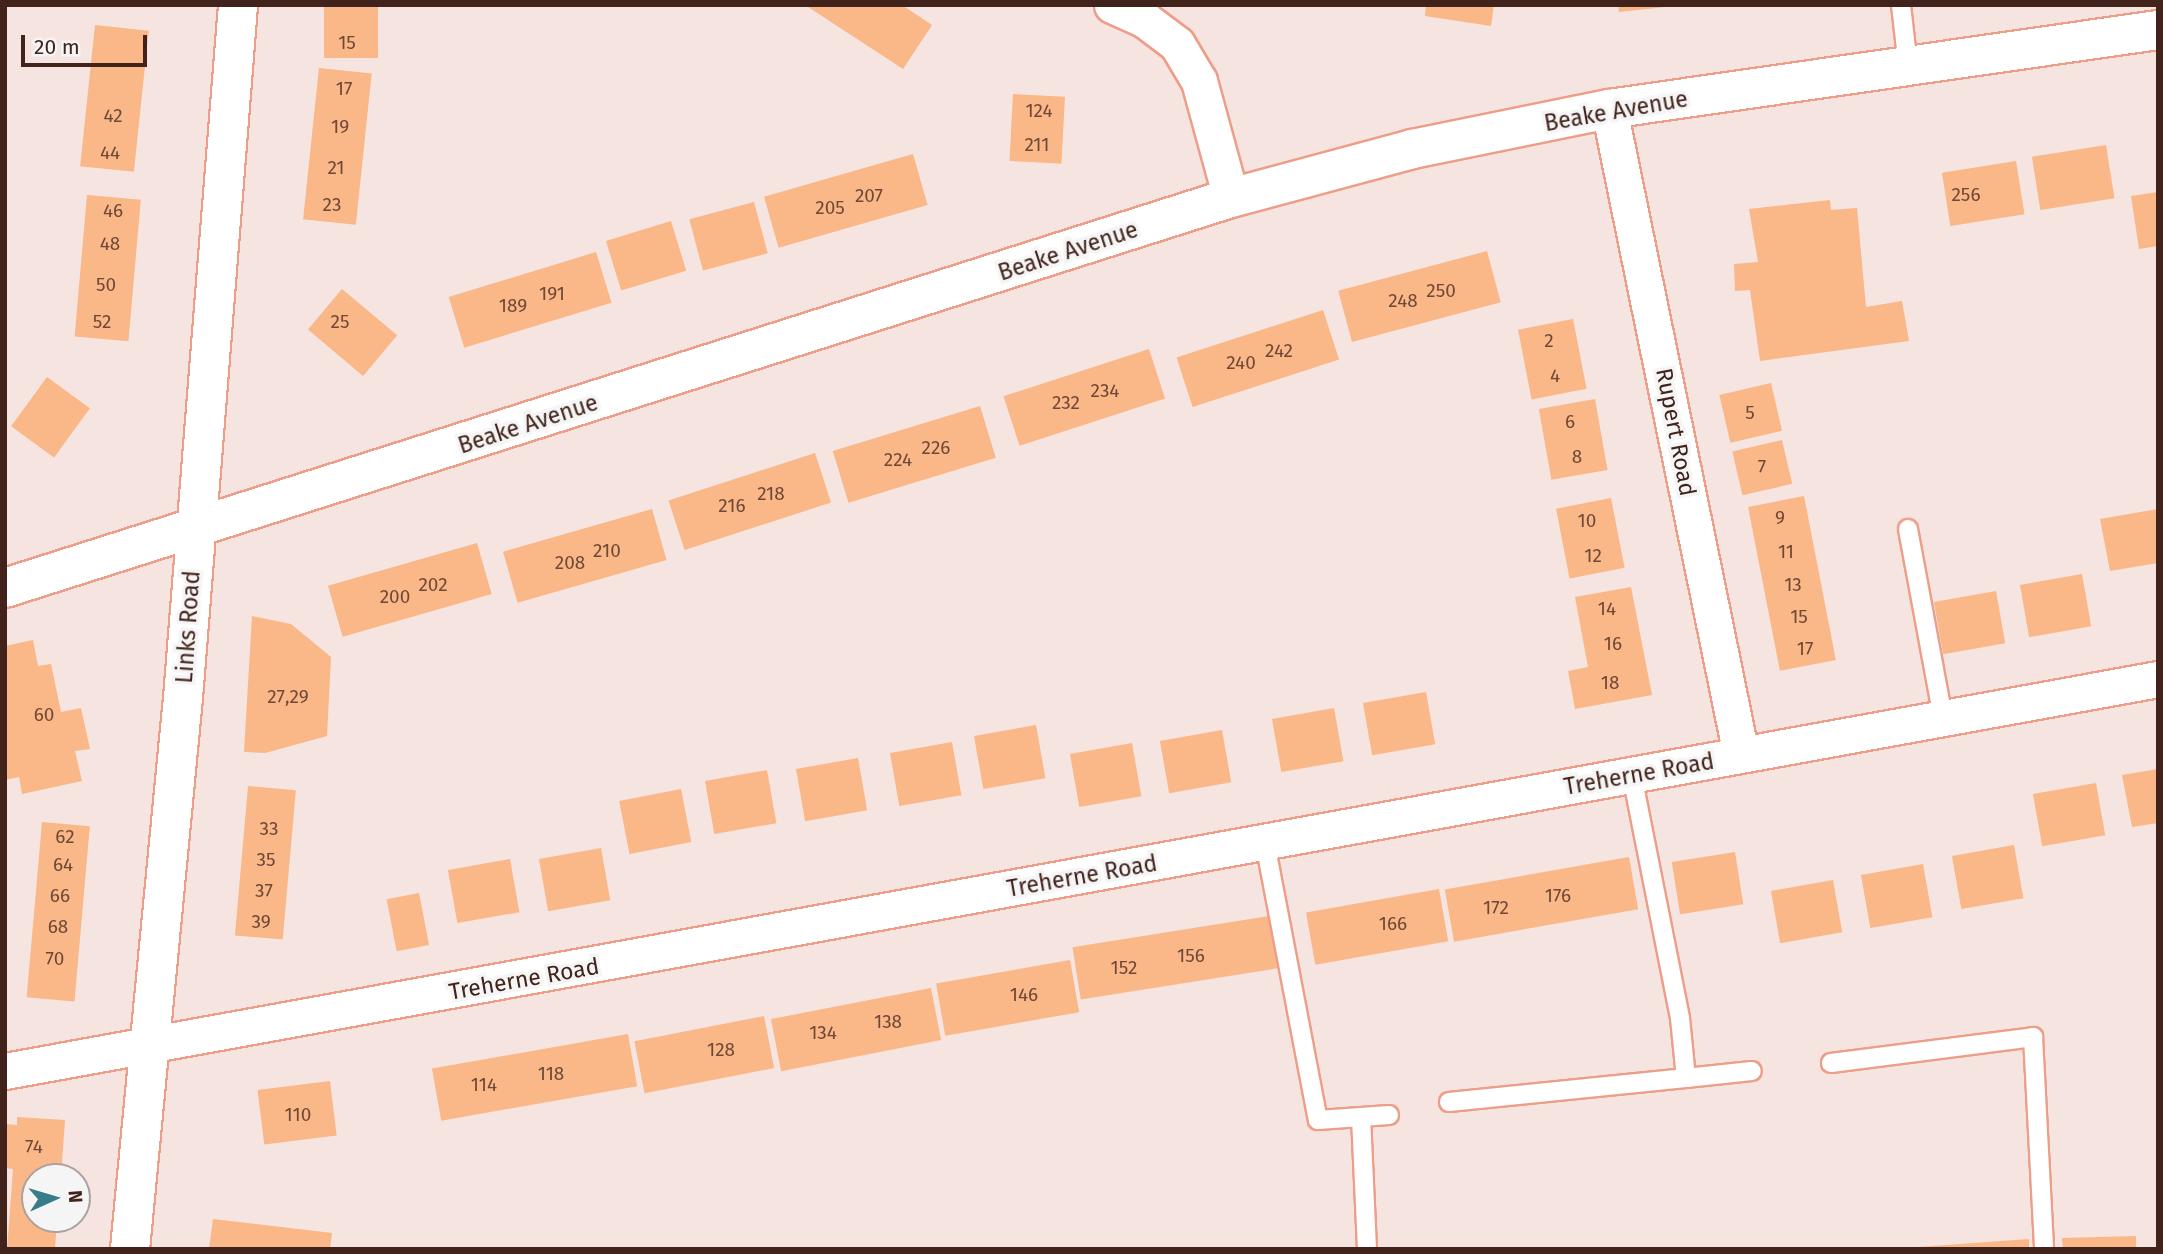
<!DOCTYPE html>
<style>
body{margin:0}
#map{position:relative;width:2163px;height:1254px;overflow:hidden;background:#f5e4df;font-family:"Fira Sans",sans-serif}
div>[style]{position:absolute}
.building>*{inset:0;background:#fab788;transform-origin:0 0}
.roads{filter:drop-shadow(2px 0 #ed9e89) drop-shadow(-2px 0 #ed9e89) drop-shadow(0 2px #ed9e89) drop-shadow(0 -2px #ed9e89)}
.service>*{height:18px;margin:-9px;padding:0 9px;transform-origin:9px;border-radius:9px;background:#fff}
.minor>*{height:35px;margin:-17.5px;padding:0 17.5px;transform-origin:17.5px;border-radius:17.5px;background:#fff}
.tertiary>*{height:38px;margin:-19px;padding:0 19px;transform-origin:19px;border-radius:19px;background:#fff}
span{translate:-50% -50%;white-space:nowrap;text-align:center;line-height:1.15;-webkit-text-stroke:7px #f5f5f5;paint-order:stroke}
.number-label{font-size:19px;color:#704836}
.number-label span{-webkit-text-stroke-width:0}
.street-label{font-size:23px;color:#42231b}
.frame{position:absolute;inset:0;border:7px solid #42231b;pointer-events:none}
.north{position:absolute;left:21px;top:1163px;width:70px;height:70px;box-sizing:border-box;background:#f5f5f5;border:2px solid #ada19e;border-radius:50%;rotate:86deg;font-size:19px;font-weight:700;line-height:28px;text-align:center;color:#42231b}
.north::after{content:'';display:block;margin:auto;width:24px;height:32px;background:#387c8c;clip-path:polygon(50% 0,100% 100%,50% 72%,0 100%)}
.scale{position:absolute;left:21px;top:35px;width:126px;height:32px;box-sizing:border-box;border:4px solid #42231b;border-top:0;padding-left:9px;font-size:21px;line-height:24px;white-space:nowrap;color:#42231b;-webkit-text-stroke:5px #f5f5f5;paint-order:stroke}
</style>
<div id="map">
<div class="building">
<div style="left:324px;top:5px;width:54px;height:53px"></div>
<div style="clip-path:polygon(805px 5px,902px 5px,932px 25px,903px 69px)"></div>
<div style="clip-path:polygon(1426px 5px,1494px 5px,1491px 26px,1425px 16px)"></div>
<div style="clip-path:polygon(1618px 5px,1664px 5px,1665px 7px,1619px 12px)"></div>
<div style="left:95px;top:25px;width:54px;height:142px;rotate:6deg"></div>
<div style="left:319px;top:68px;width:53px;height:152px;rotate:6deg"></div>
<div style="left:1013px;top:94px;width:52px;height:67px;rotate:3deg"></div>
<div style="left:2106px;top:145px;width:54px;height:75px;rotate:81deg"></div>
<div style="left:913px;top:154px;width:53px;height:155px;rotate:74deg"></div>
<div style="left:2016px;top:161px;width:54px;height:75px;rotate:81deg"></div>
<div style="clip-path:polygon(2158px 192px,2158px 246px,2139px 249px,2131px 196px)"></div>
<div style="left:87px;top:195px;width:54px;height:142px;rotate:5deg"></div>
<div style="clip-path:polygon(1830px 200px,1831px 210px,1857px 208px,1866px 307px,1902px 301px,1909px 341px,1760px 361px,1750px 290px,1735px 291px,1734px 264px,1758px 262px,1749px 209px)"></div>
<div style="left:754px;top:202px;width:53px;height:67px;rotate:75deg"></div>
<div style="left:671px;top:221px;width:52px;height:68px;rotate:73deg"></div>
<div style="left:1487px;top:251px;width:53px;height:154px;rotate:75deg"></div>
<div style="left:596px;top:252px;width:53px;height:154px;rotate:73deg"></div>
<div style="left:342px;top:289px;width:72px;height:53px;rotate:40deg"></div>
<div style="left:1323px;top:310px;width:52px;height:154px;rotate:72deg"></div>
<div style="left:1573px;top:319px;width:71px;height:56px;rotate:79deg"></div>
<div style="left:1149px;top:349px;width:52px;height:153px;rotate:72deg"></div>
<div style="left:47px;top:377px;width:53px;height:61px;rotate:36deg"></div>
<div style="left:1771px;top:383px;width:49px;height:53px;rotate:77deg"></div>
<div style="left:1595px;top:399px;width:72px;height:57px;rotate:80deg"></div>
<div style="left:980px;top:406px;width:54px;height:154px;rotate:73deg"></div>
<div style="left:1782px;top:440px;width:45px;height:51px;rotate:77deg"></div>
<div style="left:815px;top:453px;width:52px;height:154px;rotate:72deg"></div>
<div style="left:1804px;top:496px;width:167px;height:57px;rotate:79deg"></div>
<div style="left:1611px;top:498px;width:71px;height:56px;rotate:79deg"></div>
<div style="left:652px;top:509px;width:53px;height:155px;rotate:74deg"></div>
<div style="clip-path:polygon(2158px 509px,2158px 563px,2110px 571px,2100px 519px)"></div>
<div style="left:477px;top:543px;width:53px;height:155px;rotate:74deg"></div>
<div style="left:2082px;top:574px;width:53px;height:63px;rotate:80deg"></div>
<div style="clip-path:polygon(1631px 587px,1652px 695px,1575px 709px,1568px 671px,1588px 667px,1575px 597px)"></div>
<div style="left:1996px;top:591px;width:53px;height:63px;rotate:80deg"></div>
<div style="clip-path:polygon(252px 616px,291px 624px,331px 657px,327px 736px,265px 753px,244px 752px)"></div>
<div style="clip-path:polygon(33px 640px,38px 666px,51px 664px,61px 712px,81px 708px,90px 749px,75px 751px,82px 781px,22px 794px,19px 777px,5px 780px,5px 646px)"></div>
<div style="left:1426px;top:692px;width:53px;height:64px;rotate:80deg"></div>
<div style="left:1334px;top:708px;width:54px;height:63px;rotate:80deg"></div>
<div style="left:1036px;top:725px;width:54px;height:63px;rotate:80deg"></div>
<div style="left:1222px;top:730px;width:53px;height:63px;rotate:80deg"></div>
<div style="left:952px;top:742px;width:54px;height:63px;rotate:80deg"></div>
<div style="left:1132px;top:743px;width:54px;height:63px;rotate:80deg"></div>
<div style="left:858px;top:758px;width:53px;height:63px;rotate:80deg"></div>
<div style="clip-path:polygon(2158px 769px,2158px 823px,2132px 827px,2122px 775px)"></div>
<div style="left:767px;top:770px;width:54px;height:63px;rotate:80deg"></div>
<div style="left:2096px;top:783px;width:53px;height:64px;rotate:80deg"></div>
<div style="left:248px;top:786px;width:48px;height:150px;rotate:5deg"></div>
<div style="left:681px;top:789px;width:54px;height:63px;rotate:79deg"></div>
<div style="left:42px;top:822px;width:48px;height:176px;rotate:5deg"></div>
<div style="left:2014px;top:845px;width:54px;height:63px;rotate:80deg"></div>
<div style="left:601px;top:848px;width:53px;height:63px;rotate:80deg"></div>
<div style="left:1735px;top:852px;width:53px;height:64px;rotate:81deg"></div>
<div style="left:1629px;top:857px;width:53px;height:187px;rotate:80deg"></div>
<div style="left:510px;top:859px;width:54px;height:63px;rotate:80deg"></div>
<div style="left:1923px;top:864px;width:54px;height:63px;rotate:80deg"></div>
<div style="left:1833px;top:880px;width:53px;height:63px;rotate:80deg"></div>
<div style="left:1439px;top:889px;width:53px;height:135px;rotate:80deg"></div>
<div style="left:419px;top:893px;width:53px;height:33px;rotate:79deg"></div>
<div style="left:1269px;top:916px;width:53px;height:199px;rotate:81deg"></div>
<div style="left:1070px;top:960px;width:53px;height:136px;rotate:80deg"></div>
<div style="left:931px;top:988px;width:53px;height:163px;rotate:79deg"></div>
<div style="left:764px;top:1016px;width:53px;height:132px;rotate:79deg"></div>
<div style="left:628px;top:1034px;width:53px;height:199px;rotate:80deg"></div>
<div style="left:330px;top:1081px;width:55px;height:73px;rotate:83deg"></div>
<div style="clip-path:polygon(17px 1117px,65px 1120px,61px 1177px,35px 1177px,35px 1219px,57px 1219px,55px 1249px,7px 1249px,13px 1169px,5px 1168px,5px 1124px,17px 1125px)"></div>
<div style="clip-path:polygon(213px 1219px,332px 1233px,330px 1249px,209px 1249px)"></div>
<div style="clip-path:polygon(2136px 1236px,2136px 1249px,2063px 1249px,2062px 1238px)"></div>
<div style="clip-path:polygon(2029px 1239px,2029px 1249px,1918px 1249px,1918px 1247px)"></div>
</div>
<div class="roads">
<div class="service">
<div style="left:1901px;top:5px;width:61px;rotate:83.5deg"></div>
<div style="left:1908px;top:529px;width:192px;rotate:79.5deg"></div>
<div style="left:1265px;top:843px;width:282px;rotate:79.2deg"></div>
<div style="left:1318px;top:1120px;width:43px;rotate:-4deg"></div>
<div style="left:1831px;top:1063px;width:204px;rotate:-7.3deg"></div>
<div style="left:2033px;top:1037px;width:212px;rotate:87deg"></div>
<div style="left:1686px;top:1078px;width:66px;rotate:-6.1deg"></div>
<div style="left:1449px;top:1102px;width:238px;rotate:-5.8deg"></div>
<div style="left:1686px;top:1078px;width:60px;rotate:-95.7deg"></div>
<div style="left:1680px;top:1018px;width:248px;rotate:-101.2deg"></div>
<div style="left:1367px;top:1249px;width:132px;rotate:-92.6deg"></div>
<div style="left:1361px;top:1117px;width:28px;rotate:-4deg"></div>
</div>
<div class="minor">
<div style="left:1112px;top:5px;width:36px;rotate:24deg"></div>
<div style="left:1145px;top:20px;width:40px;rotate:37deg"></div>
<div style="left:1177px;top:44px;width:43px;rotate:59.3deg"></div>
<div style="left:1199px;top:81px;width:121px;rotate:74.7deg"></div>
<div style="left:1609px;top:109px;width:659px;rotate:78.45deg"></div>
<div style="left:5px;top:1071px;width:2188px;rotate:-10.32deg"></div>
</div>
<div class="tertiary">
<div style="left:5px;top:588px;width:1287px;rotate:-17.65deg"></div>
<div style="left:1231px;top:198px;width:188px;rotate:-15.1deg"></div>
<div style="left:1412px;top:149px;width:201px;rotate:-11.5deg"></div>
<div style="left:1609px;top:109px;width:555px;rotate:-8.19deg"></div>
<div style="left:130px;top:1249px;width:554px;rotate:-84.51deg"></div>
<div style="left:183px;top:698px;width:695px;rotate:-85.46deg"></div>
</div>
</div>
<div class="number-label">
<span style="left:347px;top:43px">15</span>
<span style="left:344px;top:89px">17</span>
<span style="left:1039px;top:111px">124</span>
<span style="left:113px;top:116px">42</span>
<span style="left:340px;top:127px">19</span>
<span style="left:1037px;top:145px">211</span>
<span style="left:110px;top:153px">44</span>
<span style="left:336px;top:168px">21</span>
<span style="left:1966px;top:195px">256</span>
<span style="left:869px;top:196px">207</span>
<span style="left:332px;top:205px">23</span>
<span style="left:830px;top:208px">205</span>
<span style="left:113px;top:211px">46</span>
<span style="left:110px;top:244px">48</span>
<span style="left:106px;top:285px">50</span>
<span style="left:1441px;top:291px">250</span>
<span style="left:552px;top:294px">191</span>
<span style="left:1403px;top:301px">248</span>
<span style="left:513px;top:306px">189</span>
<span style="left:102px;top:322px">52</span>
<span style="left:340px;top:322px">25</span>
<span style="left:1549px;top:341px">2</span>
<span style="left:1279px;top:351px">242</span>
<span style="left:1241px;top:363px">240</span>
<span style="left:1555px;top:376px">4</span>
<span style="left:1105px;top:391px">234</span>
<span style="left:1066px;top:403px">232</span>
<span style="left:1750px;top:413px">5</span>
<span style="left:1570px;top:422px">6</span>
<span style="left:936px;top:448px">226</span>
<span style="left:1577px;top:457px">8</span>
<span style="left:898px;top:460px">224</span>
<span style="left:1762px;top:467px">7</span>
<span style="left:771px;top:494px">218</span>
<span style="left:732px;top:506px">216</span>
<span style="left:1780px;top:518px">9</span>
<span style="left:1587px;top:521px">10</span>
<span style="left:607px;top:551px">210</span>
<span style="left:1786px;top:552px">11</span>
<span style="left:1593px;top:556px">12</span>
<span style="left:570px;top:563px">208</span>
<span style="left:433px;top:585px">202</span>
<span style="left:1793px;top:585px">13</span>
<span style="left:395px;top:597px">200</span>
<span style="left:1607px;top:609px">14</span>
<span style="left:1799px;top:617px">15</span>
<span style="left:1613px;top:644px">16</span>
<span style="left:1805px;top:649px">17</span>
<span style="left:1610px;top:683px">18</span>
<span style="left:288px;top:697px">27,29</span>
<span style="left:44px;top:715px">60</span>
<span style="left:269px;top:829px">33</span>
<span style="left:65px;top:837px">62</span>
<span style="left:266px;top:860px">35</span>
<span style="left:63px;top:865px">64</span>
<span style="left:264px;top:891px">37</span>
<span style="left:60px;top:896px">66</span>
<span style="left:1558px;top:896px">176</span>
<span style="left:1496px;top:908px">172</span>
<span style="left:261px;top:922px">39</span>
<span style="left:1393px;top:924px">166</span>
<span style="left:58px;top:927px">68</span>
<span style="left:1191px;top:956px">156</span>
<span style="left:55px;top:959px">70</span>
<span style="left:1124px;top:968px">152</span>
<span style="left:1024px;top:995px">146</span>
<span style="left:888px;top:1022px">138</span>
<span style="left:823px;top:1033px">134</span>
<span style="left:721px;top:1050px">128</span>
<span style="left:551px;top:1074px">118</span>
<span style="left:484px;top:1085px">114</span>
<span style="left:298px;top:1115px">110</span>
<span style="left:34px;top:1147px">74</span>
</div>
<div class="street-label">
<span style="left:1616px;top:111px;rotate:-10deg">Beake Avenue</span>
<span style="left:1068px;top:251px;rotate:-18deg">Beake Avenue</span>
<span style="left:528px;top:424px;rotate:-18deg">Beake Avenue</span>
<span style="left:1676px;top:432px;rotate:79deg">Rupert Road</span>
<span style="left:188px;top:627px;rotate:-86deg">Links Road</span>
<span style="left:1639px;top:774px;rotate:-10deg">Treherne Road</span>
<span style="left:1082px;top:876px;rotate:-10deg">Treherne Road</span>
<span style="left:524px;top:979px;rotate:-10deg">Treherne Road</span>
</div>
<div class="frame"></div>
<div class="north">N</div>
<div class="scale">20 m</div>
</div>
